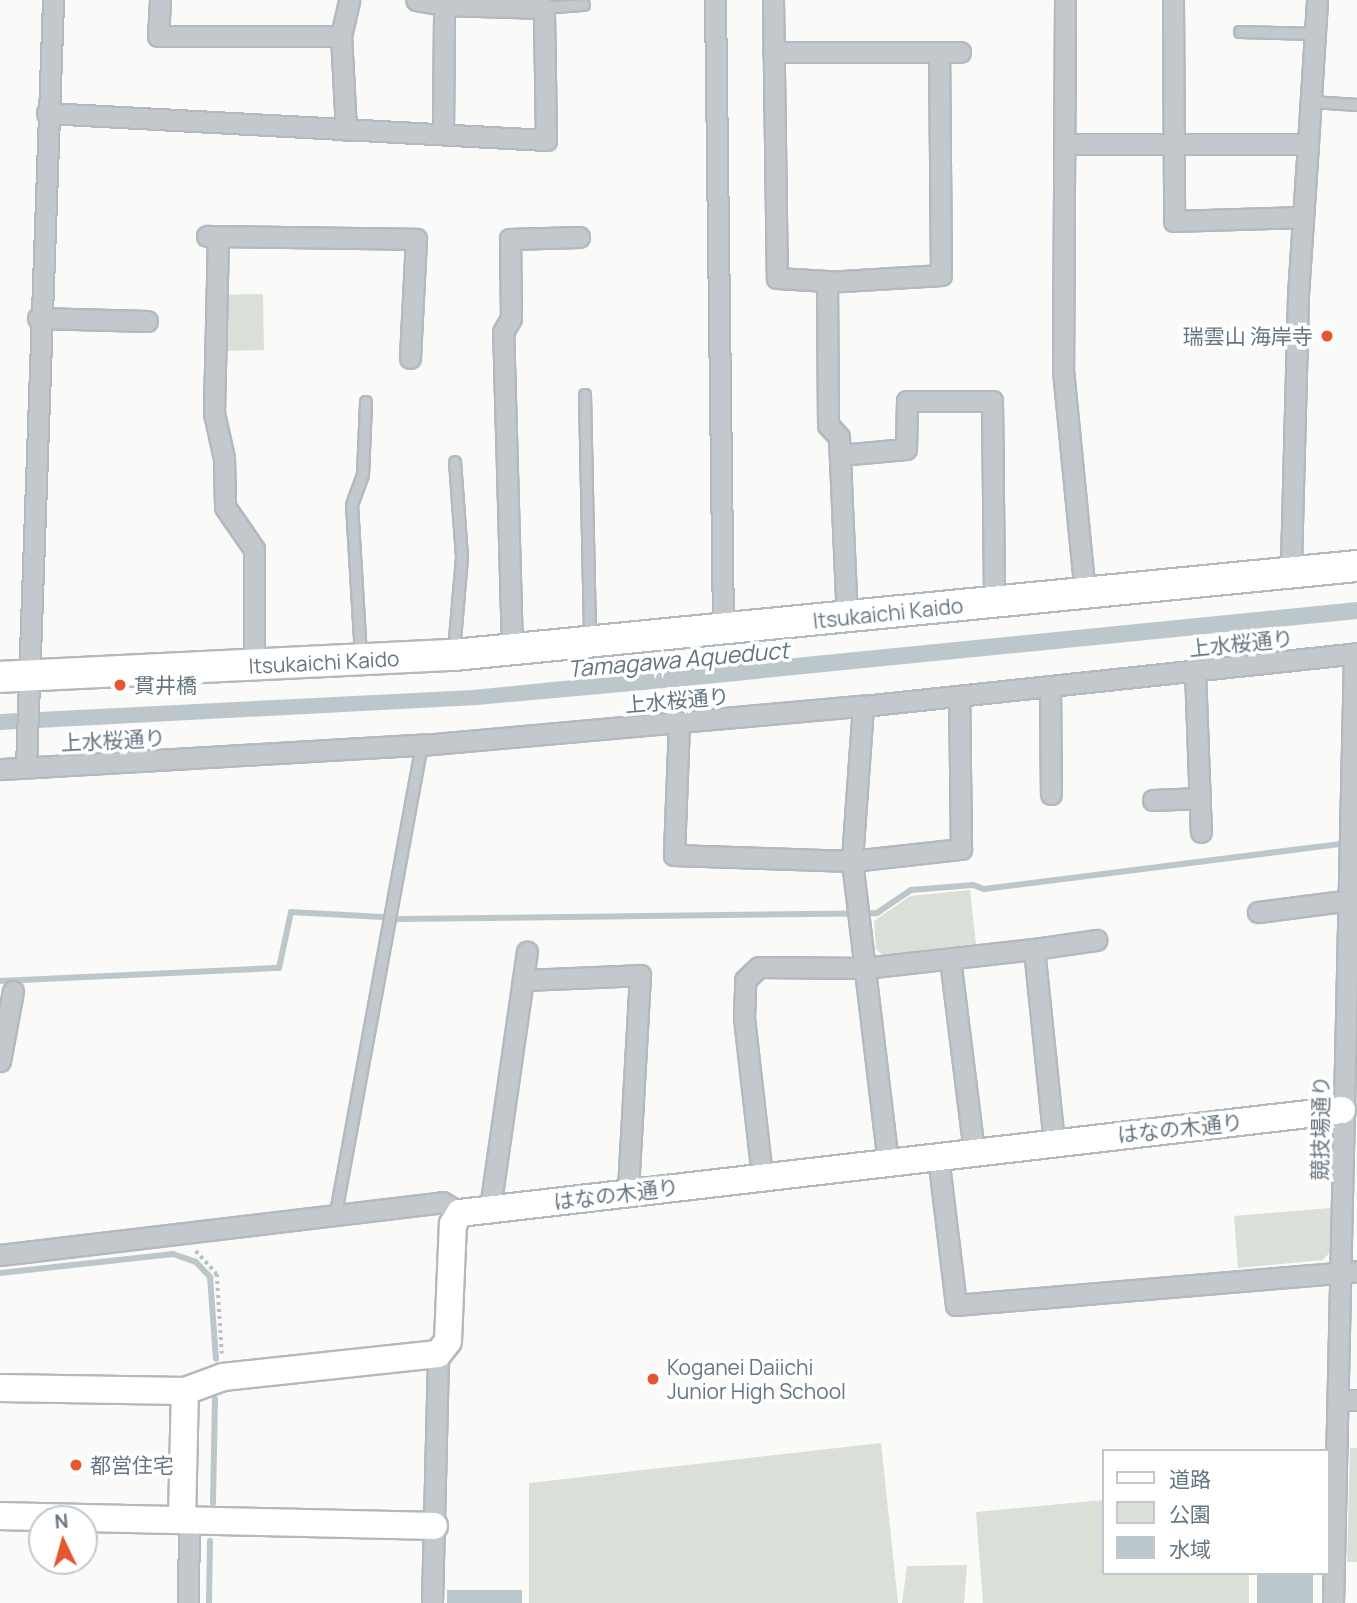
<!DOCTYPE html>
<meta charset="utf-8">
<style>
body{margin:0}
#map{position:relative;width:1357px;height:1603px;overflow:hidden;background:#fafaf8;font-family:Manrope,"Noto Sans JP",sans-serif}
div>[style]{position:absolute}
.green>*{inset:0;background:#dadfd7;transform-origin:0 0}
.water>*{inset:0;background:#bbc7cb;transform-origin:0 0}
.stream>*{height:6px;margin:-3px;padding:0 3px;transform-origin:3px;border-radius:3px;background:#bbc7cb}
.path>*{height:3.5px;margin-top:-1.75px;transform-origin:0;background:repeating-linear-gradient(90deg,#bbbfc2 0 3.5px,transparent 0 7px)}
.roads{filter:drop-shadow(2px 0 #b3babf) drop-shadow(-2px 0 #b3babf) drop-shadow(0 2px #b3babf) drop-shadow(0 -2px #b3babf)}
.lane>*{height:10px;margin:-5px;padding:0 5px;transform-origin:5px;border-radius:5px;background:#c3c8cc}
.street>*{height:19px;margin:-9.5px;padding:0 9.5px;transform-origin:9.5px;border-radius:9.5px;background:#c3c8cc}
.secondary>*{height:26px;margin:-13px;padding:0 13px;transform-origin:13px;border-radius:13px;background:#fff}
.primary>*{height:30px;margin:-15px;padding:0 15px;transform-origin:15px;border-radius:15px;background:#fff}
.dots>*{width:19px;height:19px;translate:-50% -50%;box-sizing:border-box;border:4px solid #fff;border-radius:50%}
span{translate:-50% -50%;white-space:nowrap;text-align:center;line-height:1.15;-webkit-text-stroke:7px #fff;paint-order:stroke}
.poi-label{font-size:21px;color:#657683}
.right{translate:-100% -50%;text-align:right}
.left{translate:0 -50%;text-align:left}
.street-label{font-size:21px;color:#657683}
.water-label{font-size:23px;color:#60757c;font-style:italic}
.legend{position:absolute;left:1102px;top:1449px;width:228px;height:126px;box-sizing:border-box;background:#fff;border:2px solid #c1c8cd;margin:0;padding:9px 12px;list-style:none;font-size:21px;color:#657683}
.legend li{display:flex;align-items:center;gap:14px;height:35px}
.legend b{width:35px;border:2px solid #c1c8cd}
.north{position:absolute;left:28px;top:1505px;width:70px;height:70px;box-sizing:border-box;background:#fff;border:2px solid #c1c8cd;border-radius:50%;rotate:355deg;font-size:19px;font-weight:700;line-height:28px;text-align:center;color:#657683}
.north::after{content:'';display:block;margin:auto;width:24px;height:32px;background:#e4572e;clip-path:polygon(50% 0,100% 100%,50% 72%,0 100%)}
</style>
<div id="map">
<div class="green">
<div style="left:263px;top:294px;width:56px;height:37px;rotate:89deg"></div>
<div style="clip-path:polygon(970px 890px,976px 944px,882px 955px,876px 949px,874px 921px,910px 896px)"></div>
<div style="clip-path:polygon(1330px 1208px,1331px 1251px,1323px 1260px,1238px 1268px,1234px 1216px)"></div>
<div style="clip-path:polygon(881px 1443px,898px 1603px,529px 1603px,529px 1483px)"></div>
<div style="clip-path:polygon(1350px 1448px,1357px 1448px,1357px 1562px,1347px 1562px)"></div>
<div style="clip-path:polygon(1103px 1500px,1103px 1573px,1249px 1573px,1249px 1603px,983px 1603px,976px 1512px)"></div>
<div style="clip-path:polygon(967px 1565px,964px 1603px,902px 1603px,907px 1566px)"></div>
</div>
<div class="water">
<div style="clip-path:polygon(1357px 602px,1357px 619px,655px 689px,477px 705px,0 730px,0 714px,473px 690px)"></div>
<div style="left:1257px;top:1573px;width:56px;height:30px"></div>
<div style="left:447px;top:1590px;width:75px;height:13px"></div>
</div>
<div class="stream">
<div style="left:398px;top:919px;width:479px;rotate:-0.7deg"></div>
<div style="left:877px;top:913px;width:41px;rotate:-34.1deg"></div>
<div style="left:911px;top:890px;width:62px;rotate:-4.6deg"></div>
<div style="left:973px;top:885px;width:12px;rotate:20deg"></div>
<div style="left:984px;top:889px;width:366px;rotate:-7.2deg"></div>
<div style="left:0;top:981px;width:279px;rotate:-2.7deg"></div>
<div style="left:279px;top:968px;width:57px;rotate:-77.9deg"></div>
<div style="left:291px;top:912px;width:91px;rotate:3.1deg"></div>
<div style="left:0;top:1273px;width:174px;rotate:-6.3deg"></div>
<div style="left:173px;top:1254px;width:24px;rotate:19deg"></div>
<div style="left:196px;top:1262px;width:21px;rotate:47deg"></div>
<div style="left:210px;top:1277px;width:82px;rotate:85.8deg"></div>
<div style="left:213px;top:1503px;width:104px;rotate:-88.9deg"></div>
<div style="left:209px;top:1603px;width:62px;rotate:-89.1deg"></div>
</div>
<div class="path">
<div style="left:196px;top:1251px;width:31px;rotate:48deg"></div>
<div style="left:217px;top:1274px;width:80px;rotate:86.4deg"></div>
</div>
<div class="roads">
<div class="lane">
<div style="left:544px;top:8px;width:40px;rotate:-4.3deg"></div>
<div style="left:1240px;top:32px;width:75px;rotate:1.5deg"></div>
<div style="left:1312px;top:102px;width:45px;rotate:3.8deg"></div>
<div style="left:585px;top:395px;width:243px;rotate:88.8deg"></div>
<div style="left:454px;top:651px;width:94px;rotate:-85.1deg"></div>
<div style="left:462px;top:557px;width:95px;rotate:-94.2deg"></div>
<div style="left:361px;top:656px;width:151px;rotate:-93.4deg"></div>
<div style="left:352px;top:505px;width:32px;rotate:-70deg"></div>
<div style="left:363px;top:475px;width:73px;rotate:-87.6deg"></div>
<div style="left:336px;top:1213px;width:476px;rotate:-79.6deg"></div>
</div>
<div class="street">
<div style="left:160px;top:0;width:36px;rotate:93deg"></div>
<div style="left:158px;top:36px;width:183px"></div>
<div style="left:715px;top:0;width:630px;rotate:89.27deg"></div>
<div style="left:773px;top:0;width:278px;rotate:89.2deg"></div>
<div style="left:777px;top:278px;width:50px;rotate:3.4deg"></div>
<div style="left:827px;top:281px;width:144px;rotate:89.6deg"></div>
<div style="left:828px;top:425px;width:16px;rotate:47deg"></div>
<div style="left:839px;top:437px;width:181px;rotate:87.5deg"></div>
<div style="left:1065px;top:0;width:370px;rotate:90.3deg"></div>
<div style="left:1063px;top:370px;width:224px;rotate:84.4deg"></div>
<div style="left:1173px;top:0;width:221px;rotate:89.7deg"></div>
<div style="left:1174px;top:221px;width:128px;rotate:-1.8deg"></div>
<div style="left:773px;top:52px;width:187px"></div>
<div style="left:47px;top:113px;width:500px;rotate:3.1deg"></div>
<div style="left:546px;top:140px;width:132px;rotate:-90.9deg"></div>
<div style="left:544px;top:8px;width:100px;rotate:-178.3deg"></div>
<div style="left:444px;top:5px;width:28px;rotate:-170deg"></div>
<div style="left:346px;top:130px;width:94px;rotate:-93deg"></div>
<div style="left:341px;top:36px;width:37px;rotate:-77deg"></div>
<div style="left:443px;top:132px;width:127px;rotate:-89.5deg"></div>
<div style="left:1067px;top:144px;width:241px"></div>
<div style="left:1308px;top:144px;width:152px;rotate:93.8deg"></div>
<div style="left:1298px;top:296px;width:276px;rotate:91.5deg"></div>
<div style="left:1308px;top:144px;width:144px;rotate:-86.4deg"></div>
<div style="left:207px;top:236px;width:209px;rotate:0.8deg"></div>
<div style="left:416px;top:239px;width:119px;rotate:92.9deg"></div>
<div style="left:218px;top:236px;width:177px;rotate:91.3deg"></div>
<div style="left:214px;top:413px;width:46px;rotate:77.5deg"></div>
<div style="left:224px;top:458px;width:49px;rotate:88.8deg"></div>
<div style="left:225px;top:507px;width:51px;rotate:55.4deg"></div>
<div style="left:254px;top:549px;width:117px;rotate:90deg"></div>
<div style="left:827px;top:282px;width:114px;rotate:-3.5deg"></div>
<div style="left:941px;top:275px;width:223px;rotate:-90.5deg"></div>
<div style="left:38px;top:318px;width:109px;rotate:1.6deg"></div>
<div style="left:840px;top:455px;width:66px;rotate:-5.2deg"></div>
<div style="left:906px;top:449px;width:48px;rotate:-88.8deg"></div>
<div style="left:907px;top:401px;width:85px"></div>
<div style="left:992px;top:401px;width:201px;rotate:89.4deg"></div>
<div style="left:512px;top:648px;width:316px;rotate:-91.6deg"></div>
<div style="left:503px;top:332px;width:16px;rotate:-60deg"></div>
<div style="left:511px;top:318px;width:79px;rotate:-90.7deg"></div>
<div style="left:510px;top:239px;width:69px;rotate:-1.7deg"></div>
<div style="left:1195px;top:671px;width:161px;rotate:87.9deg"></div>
<div style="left:1050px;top:686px;width:108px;rotate:89.5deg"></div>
<div style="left:863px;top:706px;width:155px;rotate:94.1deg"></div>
<div style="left:852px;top:861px;width:302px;rotate:83.2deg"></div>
<div style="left:679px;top:723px;width:132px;rotate:92.2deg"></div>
<div style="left:674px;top:855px;width:178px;rotate:1.9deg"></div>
<div style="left:852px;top:861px;width:110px;rotate:-6.3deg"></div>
<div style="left:961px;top:849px;width:153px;rotate:-90.7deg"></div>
<div style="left:26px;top:767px;width:767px;rotate:-87.98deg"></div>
<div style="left:0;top:769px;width:423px;rotate:-3.3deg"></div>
<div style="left:422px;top:745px;width:443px;rotate:-5.1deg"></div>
<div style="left:863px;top:706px;width:497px;rotate:-6.1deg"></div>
<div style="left:1153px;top:800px;width:47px;rotate:-2.4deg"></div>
<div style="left:1258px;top:912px;width:93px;rotate:-7.4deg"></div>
<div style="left:1034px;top:949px;width:63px;rotate:-8.3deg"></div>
<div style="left:950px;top:959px;width:194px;rotate:82.9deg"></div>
<div style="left:523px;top:980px;width:117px;rotate:-2.4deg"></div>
<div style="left:640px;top:975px;width:218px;rotate:93.2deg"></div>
<div style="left:0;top:1061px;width:71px;rotate:-79.5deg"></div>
<div style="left:938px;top:1156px;width:150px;rotate:83.1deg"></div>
<div style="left:956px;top:1305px;width:402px;rotate:-4.8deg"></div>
<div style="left:762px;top:1176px;width:159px;rotate:-96.5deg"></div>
<div style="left:744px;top:1018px;width:38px;rotate:-88deg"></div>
<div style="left:745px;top:980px;width:19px;rotate:-43deg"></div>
<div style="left:759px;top:967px;width:105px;rotate:0.5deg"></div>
<div style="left:864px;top:968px;width:171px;rotate:-6.4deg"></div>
<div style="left:1034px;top:949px;width:194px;rotate:84.1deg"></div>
<div style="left:490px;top:1208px;width:259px;rotate:-81.8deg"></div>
<div style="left:0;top:1255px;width:445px;rotate:-6.8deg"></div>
<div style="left:442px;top:1202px;width:21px;rotate:31deg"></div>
<div style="left:1339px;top:1400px;width:18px"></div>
<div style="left:188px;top:1603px;width:83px;rotate:-89.3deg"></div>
<div style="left:432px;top:1603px;width:249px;rotate:-88.6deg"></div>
<div style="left:1333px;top:1603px;width:950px;rotate:-88.73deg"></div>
</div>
<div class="secondary">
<div style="left:0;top:1388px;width:185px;rotate:0.9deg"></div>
<div style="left:185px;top:1391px;width:40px;rotate:-20.2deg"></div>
<div style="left:223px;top:1377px;width:216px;rotate:-6.1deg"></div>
<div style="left:438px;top:1354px;width:16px;rotate:-52deg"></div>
<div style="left:448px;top:1341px;width:117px;rotate:-87.6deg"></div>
<div style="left:453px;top:1224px;width:13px;rotate:-58deg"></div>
<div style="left:460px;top:1213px;width:888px;rotate:-6.66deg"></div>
<div style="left:0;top:1516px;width:434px;rotate:1.3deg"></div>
<div style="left:182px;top:1520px;width:129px;rotate:-88.7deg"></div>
</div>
<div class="primary">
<div style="left:0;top:677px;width:455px;rotate:-2.8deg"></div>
<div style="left:454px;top:655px;width:907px;rotate:-5.63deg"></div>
</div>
</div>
<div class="dots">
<div style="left:1327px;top:336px;background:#e4572e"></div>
<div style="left:120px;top:685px;background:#e4572e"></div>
<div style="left:653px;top:1379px;background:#e4572e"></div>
<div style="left:76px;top:1465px;background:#e4572e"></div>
</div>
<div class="poi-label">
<span class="right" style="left:1313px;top:336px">瑞雲山 海岸寺</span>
<span class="left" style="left:134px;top:685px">貫井橋</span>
<span class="left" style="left:667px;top:1379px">Koganei Daiichi<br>Junior High School</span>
<span class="left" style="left:90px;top:1465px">都営住宅</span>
</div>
<div class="street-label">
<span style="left:888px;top:613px;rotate:-6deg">Itsukaichi Kaido</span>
<span style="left:1241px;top:643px;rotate:-6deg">上水桜通り</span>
<span style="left:324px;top:662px;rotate:-3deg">Itsukaichi Kaido</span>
<span style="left:677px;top:700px;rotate:-5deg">上水桜通り</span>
<span style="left:113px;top:740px;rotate:-3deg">上水桜通り</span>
<span style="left:1180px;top:1128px;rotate:-6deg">はなの木通り</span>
<span style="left:1320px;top:1128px;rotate:-89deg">競技場通り</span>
<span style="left:616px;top:1194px;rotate:-7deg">はなの木通り</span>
</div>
<div class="water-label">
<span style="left:678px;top:659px;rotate:-5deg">Tamagawa Aqueduct</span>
</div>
<ul class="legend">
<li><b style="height:9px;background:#fff"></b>道路</li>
<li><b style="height:19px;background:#dadfd7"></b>公園</li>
<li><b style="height:19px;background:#bbc7cb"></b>水域</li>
</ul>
<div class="north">N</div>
</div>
